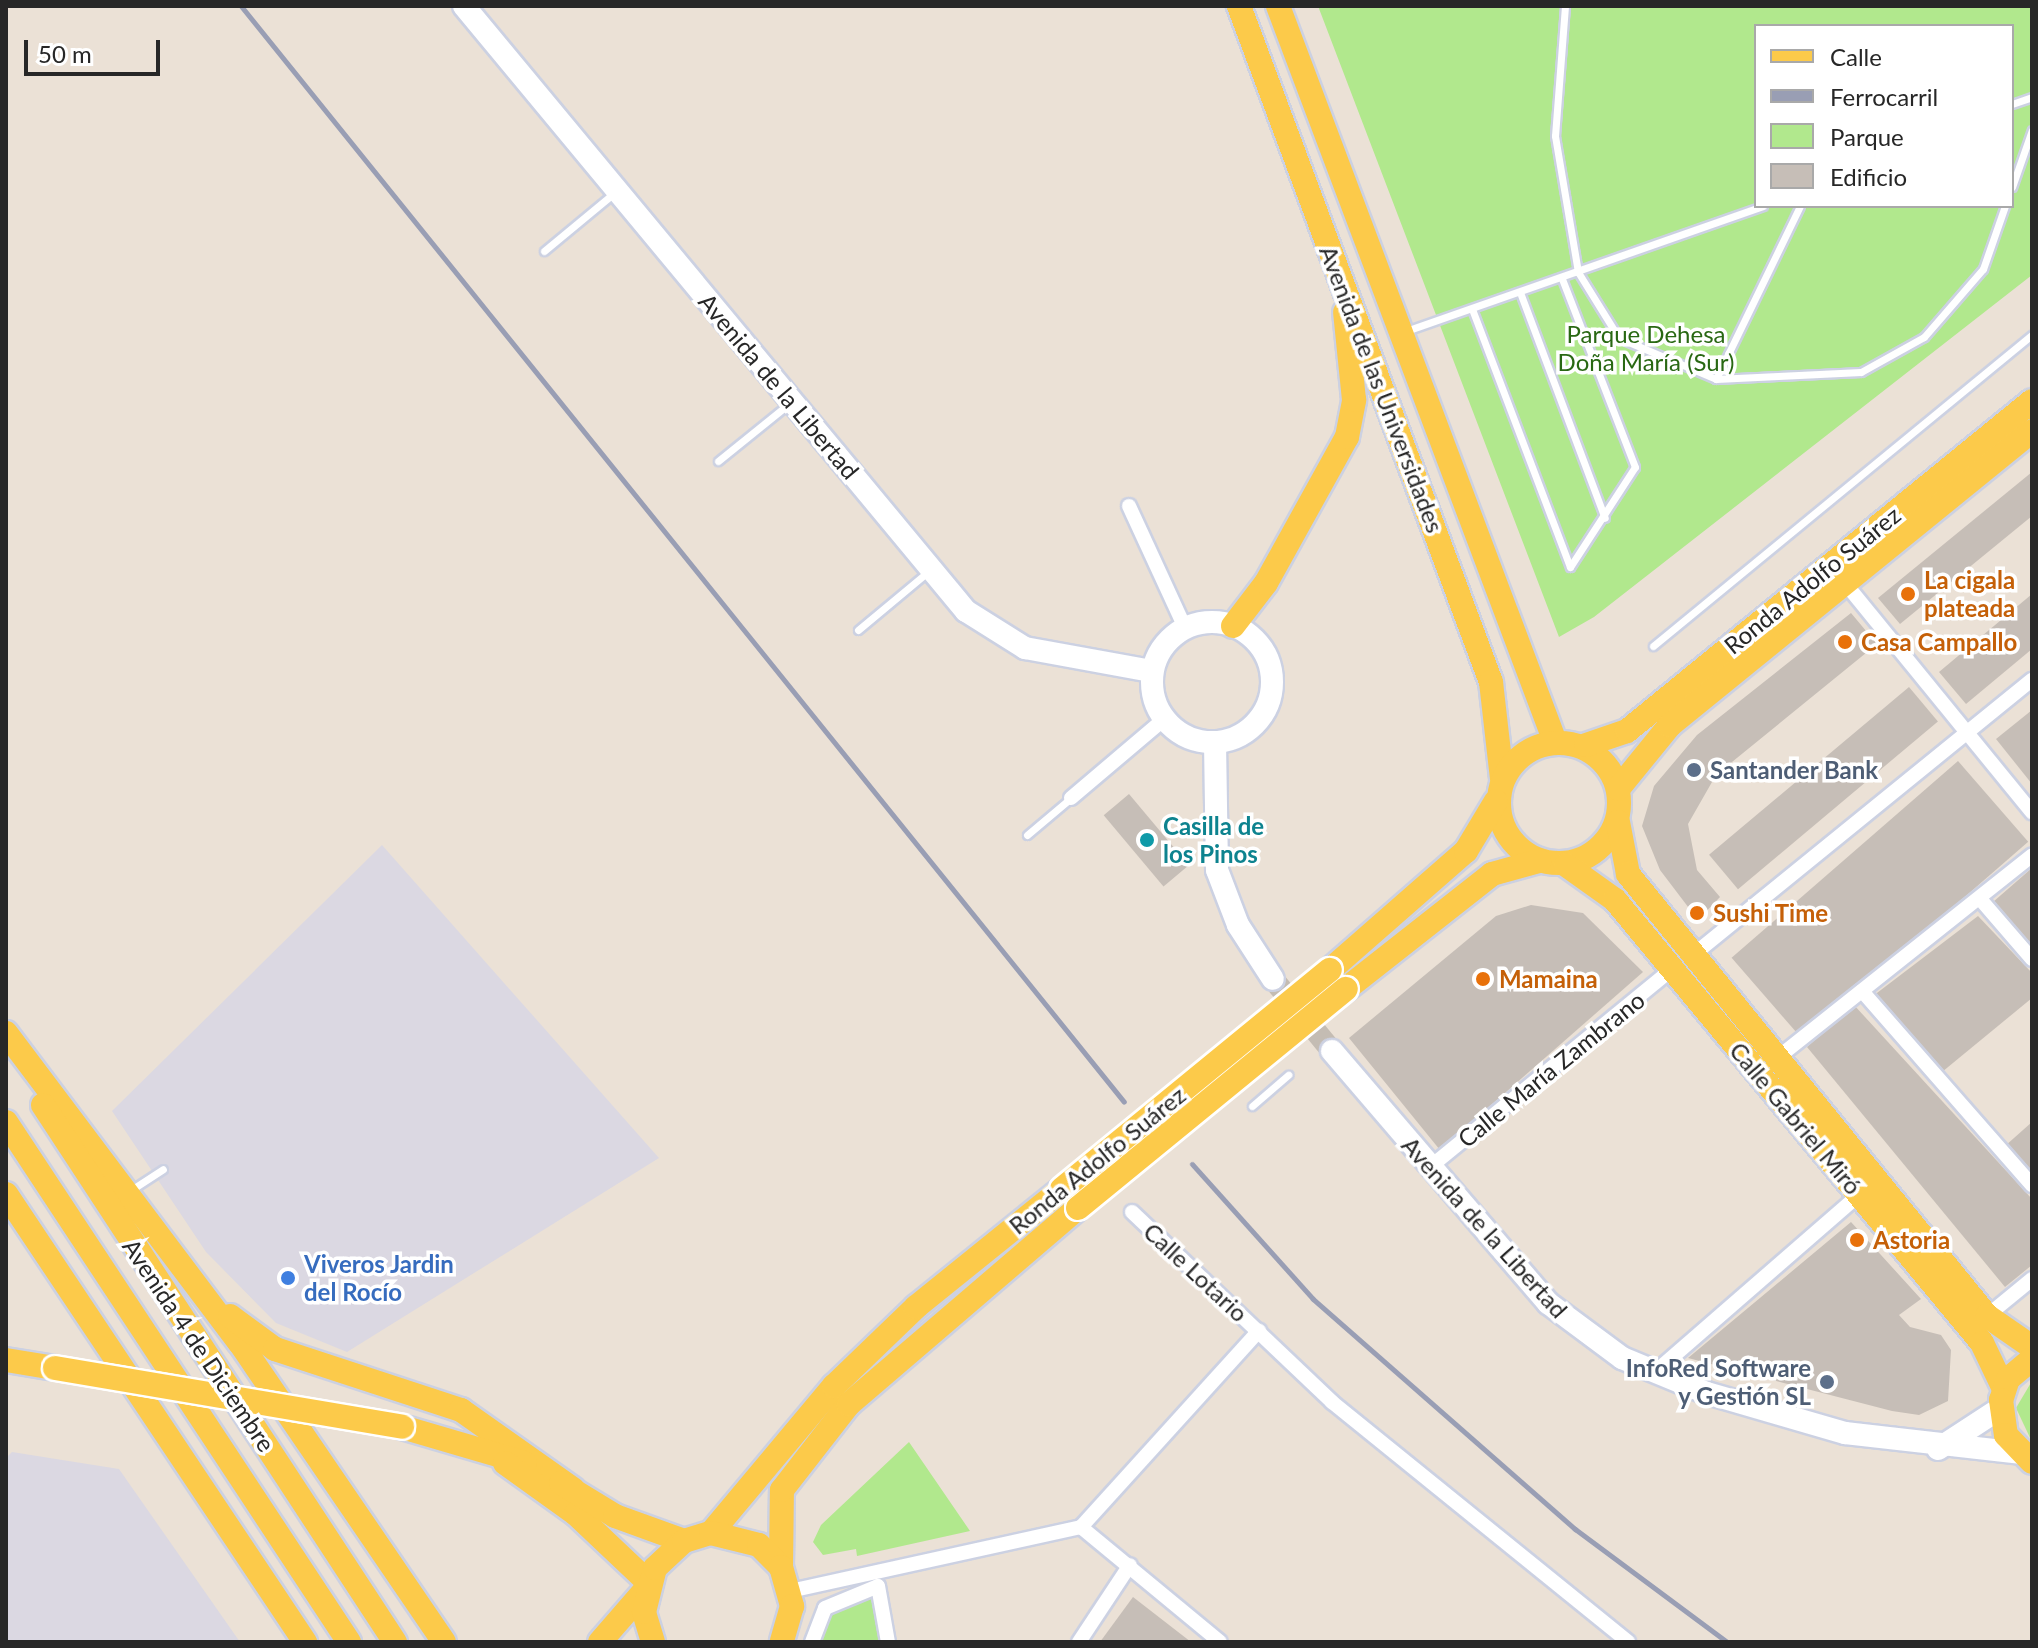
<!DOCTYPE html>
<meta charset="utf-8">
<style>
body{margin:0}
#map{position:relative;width:2038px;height:1648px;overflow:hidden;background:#ebe1d6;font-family:Lato,sans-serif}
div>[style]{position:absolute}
.industrial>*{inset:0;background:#dbd8e2}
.green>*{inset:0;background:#b1e88d}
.building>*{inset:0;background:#c6beb7;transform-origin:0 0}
.secondary-tunnel>*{height:22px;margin-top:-11px;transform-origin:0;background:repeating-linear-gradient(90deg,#c4bcb3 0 22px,transparent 0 33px)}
.roads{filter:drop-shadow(2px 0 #ccd1e2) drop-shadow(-2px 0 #ccd1e2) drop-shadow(0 2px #ccd1e2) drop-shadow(0 -2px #ccd1e2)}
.lane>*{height:7px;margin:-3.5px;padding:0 3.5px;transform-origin:3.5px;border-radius:3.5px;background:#fff}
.street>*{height:14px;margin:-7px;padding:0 7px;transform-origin:7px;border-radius:7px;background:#fff}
.secondary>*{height:22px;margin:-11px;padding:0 11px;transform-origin:11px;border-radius:11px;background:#fff}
.secondary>.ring{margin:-11px;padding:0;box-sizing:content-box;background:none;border:22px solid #fff;border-radius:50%}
.primary>*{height:24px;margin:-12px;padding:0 12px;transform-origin:12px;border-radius:12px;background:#fcca4a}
.primary>.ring{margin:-12px;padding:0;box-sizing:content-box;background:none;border:24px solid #fcca4a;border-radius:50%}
.rail>*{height:5px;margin:-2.5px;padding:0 2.5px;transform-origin:2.5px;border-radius:2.5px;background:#999eb4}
.bridges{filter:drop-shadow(2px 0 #fff) drop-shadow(-2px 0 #fff) drop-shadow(0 2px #fff) drop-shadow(0 -2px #fff)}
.primary-bridge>*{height:24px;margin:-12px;padding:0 12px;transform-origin:12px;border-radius:12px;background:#fcca4a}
.dots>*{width:22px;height:22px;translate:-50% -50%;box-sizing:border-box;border:4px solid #fff;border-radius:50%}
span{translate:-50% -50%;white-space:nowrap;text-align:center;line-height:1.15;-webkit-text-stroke:7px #fff;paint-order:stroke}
.park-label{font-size:24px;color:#296813}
.street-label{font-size:24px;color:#272727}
.food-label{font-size:24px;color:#c56008;font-weight:700}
.left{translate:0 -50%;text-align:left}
.service-label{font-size:24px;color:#4e5e75;font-weight:700}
.right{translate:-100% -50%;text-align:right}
.culture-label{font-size:24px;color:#0d838f;font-weight:700}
.shop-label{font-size:24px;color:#366cbe;font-weight:700}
.frame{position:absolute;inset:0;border:8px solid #272727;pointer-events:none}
.legend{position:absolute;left:1754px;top:24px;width:260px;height:184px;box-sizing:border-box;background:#fff;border:2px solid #a9a9a9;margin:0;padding:10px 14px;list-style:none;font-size:24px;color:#272727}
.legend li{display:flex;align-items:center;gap:16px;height:40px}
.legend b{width:40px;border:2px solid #a9a9a9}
.scale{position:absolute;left:24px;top:40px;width:136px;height:36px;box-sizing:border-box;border:4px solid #272727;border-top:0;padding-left:10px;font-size:24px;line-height:28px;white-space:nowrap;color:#272727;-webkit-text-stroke:6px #fff;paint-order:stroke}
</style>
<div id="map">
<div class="industrial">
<div style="clip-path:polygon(382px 845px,659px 1158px,347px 1352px,276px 1323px,206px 1252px,112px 1111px)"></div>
<div style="clip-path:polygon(12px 1452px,119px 1469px,240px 1642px,6px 1642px,6px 1458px)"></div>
</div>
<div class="green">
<div style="clip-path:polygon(evenodd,1318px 6px,2032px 6px,2032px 275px,1594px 617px,1559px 637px,1318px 6px,1756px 26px,2012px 26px,2012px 206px,1756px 206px,1756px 26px)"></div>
<div style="clip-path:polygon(2032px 1381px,2032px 1442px,2016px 1408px)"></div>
<div style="clip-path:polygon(909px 1442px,970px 1531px,857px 1556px,856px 1549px,823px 1555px,813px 1542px,821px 1525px)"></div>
<div style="clip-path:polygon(878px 1586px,888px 1642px,812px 1642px,825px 1608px)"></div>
</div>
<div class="building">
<div style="clip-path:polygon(2032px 472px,2032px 516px,1900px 624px,1878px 598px)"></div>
<div style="clip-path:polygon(2032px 594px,2032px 649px,1966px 704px,1939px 672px)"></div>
<div style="clip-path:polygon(1851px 613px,1877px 644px,1716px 775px,1688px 824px,1697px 870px,1720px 897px,1698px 920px,1660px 870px,1642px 826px,1654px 786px,1697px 735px)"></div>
<div style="left:1909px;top:687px;width:45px;height:261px;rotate:50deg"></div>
<div style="clip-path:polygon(2032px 710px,2032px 784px,1996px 739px)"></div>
<div style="left:1958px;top:761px;width:107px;height:300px;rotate:49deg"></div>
<div style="left:1129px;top:794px;width:93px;height:33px;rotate:50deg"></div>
<div style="clip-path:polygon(2032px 868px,2032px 946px,1993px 902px)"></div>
<div style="clip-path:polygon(1531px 905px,1583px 913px,1643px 972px,1440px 1150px,1349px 1038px,1496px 916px)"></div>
<div style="clip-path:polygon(1978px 916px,2032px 973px,2032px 998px,1942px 1072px,1873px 996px)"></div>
<div style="clip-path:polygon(1854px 1005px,2032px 1199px,2032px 1265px,2005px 1287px,1807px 1047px)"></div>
<div style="clip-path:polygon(2032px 1122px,2032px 1175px,2005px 1146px)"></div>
<div style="clip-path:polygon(1851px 1222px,1921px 1299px,1899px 1315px,1910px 1327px,1941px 1335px,1951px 1350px,1948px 1401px,1919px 1415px,1892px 1411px,1688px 1358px)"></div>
<div style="clip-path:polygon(1133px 1597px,1191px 1642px,1100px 1642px)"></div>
</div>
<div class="secondary-tunnel">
<div style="left:1273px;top:979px;width:93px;rotate:50.7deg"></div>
</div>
<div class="roads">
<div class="lane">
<div style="left:1565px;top:6px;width:130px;rotate:94.4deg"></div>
<div style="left:1555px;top:136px;width:138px;rotate:80.4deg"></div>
<div style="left:1578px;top:272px;width:78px;rotate:58.2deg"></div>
<div style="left:1619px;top:338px;width:105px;rotate:22.9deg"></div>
<div style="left:1716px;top:379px;width:192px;rotate:-64.1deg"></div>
<div style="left:2012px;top:104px;width:21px;rotate:-19deg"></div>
<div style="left:2012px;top:187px;width:60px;rotate:-70.7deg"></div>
<div style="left:544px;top:251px;width:89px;rotate:-39.6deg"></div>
<div style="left:1521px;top:295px;width:238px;rotate:69.4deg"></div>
<div style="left:1472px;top:309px;width:276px;rotate:69.2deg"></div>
<div style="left:1570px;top:567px;width:119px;rotate:-57deg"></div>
<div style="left:1635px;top:467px;width:202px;rotate:-111.2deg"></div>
<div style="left:1406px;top:331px;width:378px;rotate:-19.3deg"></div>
<div style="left:1716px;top:379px;width:145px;rotate:-2.8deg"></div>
<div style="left:1861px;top:372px;width:72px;rotate:-29.1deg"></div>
<div style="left:1924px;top:337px;width:90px;rotate:-49.1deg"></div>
<div style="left:1983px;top:269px;width:67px;rotate:-70.8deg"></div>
<div style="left:718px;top:461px;width:94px;rotate:-38.9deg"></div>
<div style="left:858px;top:630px;width:94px;rotate:-39.8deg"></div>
<div style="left:1653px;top:646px;width:490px;rotate:-39.4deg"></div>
<div style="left:1027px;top:835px;width:57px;rotate:-40.1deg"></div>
<div style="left:1252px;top:1106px;width:48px;rotate:-40.7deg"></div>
<div style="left:131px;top:1190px;width:38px;rotate:-33deg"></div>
</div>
<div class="street">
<div style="left:1129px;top:506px;width:134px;rotate:65.3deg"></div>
<div style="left:1845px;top:583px;width:296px;rotate:50.8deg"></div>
<div style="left:1071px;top:798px;width:122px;rotate:-40.3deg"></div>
<div style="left:1981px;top:900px;width:78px;rotate:49.2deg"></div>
<div style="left:1698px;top:951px;width:430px;rotate:-39.1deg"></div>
<div style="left:1862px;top:991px;width:258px;rotate:48.8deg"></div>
<div style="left:1781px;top:1055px;width:321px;rotate:-38.5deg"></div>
<div style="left:1429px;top:1168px;width:314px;rotate:-39.3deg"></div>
<div style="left:1132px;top:1212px;width:276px;rotate:43.5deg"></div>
<div style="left:1332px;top:1402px;width:381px;rotate:39deg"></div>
<div style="left:1987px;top:1316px;width:58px;rotate:-39.4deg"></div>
<div style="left:1654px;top:1373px;width:271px;rotate:-41deg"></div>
<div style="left:1081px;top:1527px;width:180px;rotate:39.6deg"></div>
<div style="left:790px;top:1591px;width:298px;rotate:-12.4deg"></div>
<div style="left:1081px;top:1527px;width:265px;rotate:-47.8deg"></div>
<div style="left:812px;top:1642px;width:36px;rotate:-69deg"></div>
<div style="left:825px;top:1608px;width:57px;rotate:-22.5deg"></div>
<div style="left:878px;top:1586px;width:57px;rotate:79.9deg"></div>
<div style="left:1079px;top:1642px;width:92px;rotate:-56.5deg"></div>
</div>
<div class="secondary">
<div style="left:464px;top:6px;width:786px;rotate:50.32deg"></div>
<div style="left:966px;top:611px;width:70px;rotate:32.1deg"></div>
<div style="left:1025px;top:648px;width:129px;rotate:10.3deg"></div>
<div class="ring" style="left:1152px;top:622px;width:98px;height:98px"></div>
<div style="left:1215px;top:742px;width:128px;rotate:89.1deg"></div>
<div style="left:1217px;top:870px;width:59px;rotate:69.1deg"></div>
<div style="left:1238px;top:925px;width:64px;rotate:57.1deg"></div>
<div style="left:1332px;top:1051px;width:332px;rotate:49.4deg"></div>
<div style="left:1548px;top:1303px;width:92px;rotate:36.6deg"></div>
<div style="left:1622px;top:1358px;width:92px;rotate:22.4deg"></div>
<div style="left:1707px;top:1393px;width:144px;rotate:16.2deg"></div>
<div style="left:1845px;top:1433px;width:176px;rotate:6.5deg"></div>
<div style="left:1938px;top:1449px;width:75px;rotate:-33.1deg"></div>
</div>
<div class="primary">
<div style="left:1239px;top:6px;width:721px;rotate:69.56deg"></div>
<div style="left:1491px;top:682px;width:97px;rotate:83.5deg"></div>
<div style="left:1278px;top:6px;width:783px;rotate:69.37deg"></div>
<div style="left:1233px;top:626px;width:54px;rotate:-52.5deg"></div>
<div style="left:1266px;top:583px;width:167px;rotate:-61deg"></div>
<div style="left:1347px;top:437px;width:38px;rotate:-79deg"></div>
<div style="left:1354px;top:400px;width:88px;rotate:-95.8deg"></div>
<div class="ring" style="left:1499px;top:743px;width:96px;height:96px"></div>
<div style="left:1586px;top:745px;width:43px;rotate:-18.9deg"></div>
<div style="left:1627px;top:731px;width:522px;rotate:-39.17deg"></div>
<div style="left:1618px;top:789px;width:82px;rotate:-50.9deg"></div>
<div style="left:1670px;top:725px;width:466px;rotate:-39.1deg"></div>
<div style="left:1618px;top:822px;width:53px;rotate:79.1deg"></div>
<div style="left:1628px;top:874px;width:569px;rotate:50.92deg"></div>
<div style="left:1987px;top:1316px;width:55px;rotate:34.6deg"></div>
<div style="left:1566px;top:865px;width:60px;rotate:35.5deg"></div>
<div style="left:1615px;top:900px;width:575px;rotate:50.36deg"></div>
<div style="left:1982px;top:1343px;width:51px;rotate:64.4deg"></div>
<div style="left:1330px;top:970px;width:181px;rotate:-41.2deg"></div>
<div style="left:1466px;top:851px;width:58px;rotate:-59deg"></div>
<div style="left:1346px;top:989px;width:186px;rotate:-38.2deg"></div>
<div style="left:1492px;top:874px;width:49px;rotate:-15.5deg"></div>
<div style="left:6px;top:1033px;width:388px;rotate:53deg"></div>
<div style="left:240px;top:1343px;width:362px;rotate:55.7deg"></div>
<div style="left:43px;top:1105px;width:642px;rotate:56.76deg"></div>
<div style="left:6px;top:1122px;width:623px;rotate:56.59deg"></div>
<div style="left:6px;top:1194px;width:539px;rotate:56.28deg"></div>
<div style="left:230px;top:1316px;width:56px;rotate:36.3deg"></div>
<div style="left:275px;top:1349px;width:196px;rotate:18.2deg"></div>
<div style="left:461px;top:1410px;width:137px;rotate:35.2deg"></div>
<div style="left:2032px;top:1359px;width:31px;rotate:140deg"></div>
<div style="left:2008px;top:1379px;width:22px;rotate:108deg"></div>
<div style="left:2001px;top:1400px;width:35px;rotate:82deg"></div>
<div style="left:2006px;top:1435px;width:37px;rotate:46deg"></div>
<div style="left:6px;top:1360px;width:50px;rotate:9.3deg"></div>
<div style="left:402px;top:1427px;width:128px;rotate:16.3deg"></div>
<div style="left:505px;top:1463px;width:87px;rotate:35.7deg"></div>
<div style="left:576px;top:1514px;width:99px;rotate:43.4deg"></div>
<div style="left:561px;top:1483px;width:63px;rotate:31.4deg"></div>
<div style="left:615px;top:1516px;width:73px;rotate:19.9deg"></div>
<div style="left:711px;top:1533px;width:192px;rotate:-50.1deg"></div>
<div style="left:834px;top:1386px;width:114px;rotate:-43.9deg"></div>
<div style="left:916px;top:1307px;width:188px;rotate:-38.9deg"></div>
<div style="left:781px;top:1567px;width:77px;rotate:-89.3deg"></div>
<div style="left:782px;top:1490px;width:109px;rotate:-52.1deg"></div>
<div style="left:849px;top:1404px;width:301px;rotate:-40.6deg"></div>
<div style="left:600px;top:1642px;width:72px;rotate:-49deg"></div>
<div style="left:653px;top:1642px;width:31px;rotate:-107deg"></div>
<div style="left:644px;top:1612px;width:45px;rotate:-76deg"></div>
<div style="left:655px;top:1568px;width:40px;rotate:-43deg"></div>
<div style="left:684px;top:1541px;width:28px;rotate:-17deg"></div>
<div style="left:711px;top:1533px;width:49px;rotate:14deg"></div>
<div style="left:759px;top:1545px;width:31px;rotate:45deg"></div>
<div style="left:781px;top:1567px;width:41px;rotate:74.2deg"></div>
<div style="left:792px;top:1606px;width:37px;rotate:106deg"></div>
</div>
</div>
<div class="rail">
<div style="left:241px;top:6px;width:1407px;rotate:51.14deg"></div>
<div style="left:1192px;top:1164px;width:181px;rotate:48.1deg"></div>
<div style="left:1313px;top:1299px;width:349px;rotate:41.3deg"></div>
<div style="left:1575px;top:1529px;width:189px;rotate:36.6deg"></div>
</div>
<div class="bridges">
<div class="primary-bridge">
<div style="left:1062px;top:1189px;width:346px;rotate:-39.3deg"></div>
<div style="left:1078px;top:1208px;width:346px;rotate:-39.3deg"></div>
<div style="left:55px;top:1368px;width:352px;rotate:9.6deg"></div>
</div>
</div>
<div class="dots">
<div style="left:1908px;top:594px;background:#e8710a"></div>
<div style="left:1845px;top:642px;background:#e8710a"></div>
<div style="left:1694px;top:770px;background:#5c6f8a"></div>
<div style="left:1147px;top:840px;background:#0f9aa8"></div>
<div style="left:1697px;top:913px;background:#e8710a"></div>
<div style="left:1483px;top:979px;background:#e8710a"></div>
<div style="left:1857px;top:1240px;background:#e8710a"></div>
<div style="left:288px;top:1278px;background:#3f7fe0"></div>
<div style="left:1827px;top:1382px;background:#5c6f8a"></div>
</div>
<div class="park-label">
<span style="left:1646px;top:348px">Parque Dehesa<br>Doña María (Sur)</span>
</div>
<div class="street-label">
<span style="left:779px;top:386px;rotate:50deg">Avenida de la Libertad</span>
<span style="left:1382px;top:389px;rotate:69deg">Avenida de las Universidades</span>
<span style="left:1812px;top:580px;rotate:-39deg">Ronda Adolfo Suárez</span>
<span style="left:1551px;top:1069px;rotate:-39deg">Calle María Zambrano</span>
<span style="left:1796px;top:1118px;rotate:50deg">Calle Gabriel Miró</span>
<span style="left:1097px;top:1160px;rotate:-39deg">Ronda Adolfo Suárez</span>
<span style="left:1485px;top:1227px;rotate:48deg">Avenida de la Libertad</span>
<span style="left:1196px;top:1272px;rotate:43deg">Calle Lotario</span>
<span style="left:199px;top:1345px;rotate:56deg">Avenida 4 de Diciembre</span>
</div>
<div class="food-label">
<span class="left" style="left:1924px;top:594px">La cigala<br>plateada</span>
<span class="left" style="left:1861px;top:642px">Casa Campallo</span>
<span class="left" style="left:1713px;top:913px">Sushi Time</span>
<span class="left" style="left:1499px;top:979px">Mamaina</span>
<span class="left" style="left:1873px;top:1240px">Astoria</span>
</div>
<div class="service-label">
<span class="left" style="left:1710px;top:770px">Santander Bank</span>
<span class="right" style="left:1811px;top:1382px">InfoRed Software<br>y Gestión SL</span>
</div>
<div class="culture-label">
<span class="left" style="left:1163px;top:840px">Casilla de<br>los Pinos</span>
</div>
<div class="shop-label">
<span class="left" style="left:304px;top:1278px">Viveros Jardin<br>del Rocío</span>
</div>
<div class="frame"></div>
<ul class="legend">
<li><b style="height:10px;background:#fcca4a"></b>Calle</li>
<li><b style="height:10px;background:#999eb4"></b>Ferrocarril</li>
<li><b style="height:22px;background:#b1e88d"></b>Parque</li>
<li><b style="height:22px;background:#c6beb7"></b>Edificio</li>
</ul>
<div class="scale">50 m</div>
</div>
